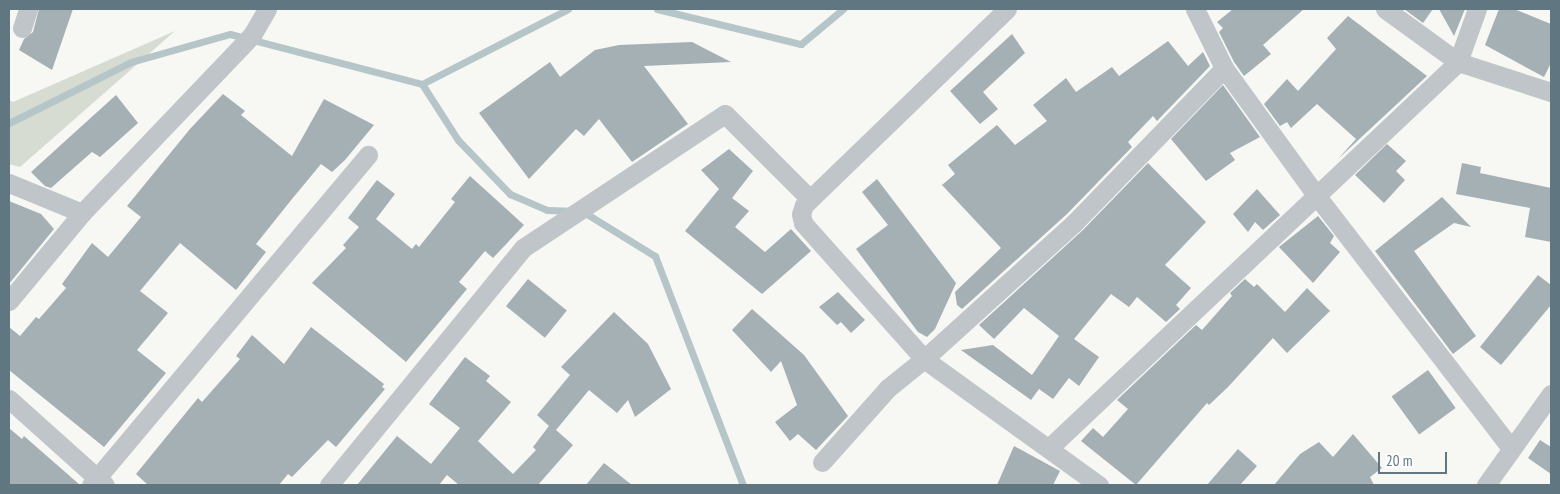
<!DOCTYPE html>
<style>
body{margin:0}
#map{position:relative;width:1560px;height:494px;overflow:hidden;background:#f7f7f4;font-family:"PT Sans Narrow",sans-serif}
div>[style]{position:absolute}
.green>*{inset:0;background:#d7dcd3}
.stream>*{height:7px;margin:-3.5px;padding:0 3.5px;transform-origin:3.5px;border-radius:3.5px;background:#b5c5c8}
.building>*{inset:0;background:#a4b0b4;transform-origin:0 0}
.minor>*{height:19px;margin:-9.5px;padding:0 9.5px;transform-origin:9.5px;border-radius:9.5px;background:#bfc5c8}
span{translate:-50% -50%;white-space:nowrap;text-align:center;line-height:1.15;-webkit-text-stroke:5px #fff;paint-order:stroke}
.frame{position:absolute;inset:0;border:10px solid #607781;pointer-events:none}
.scale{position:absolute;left:1378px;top:452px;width:69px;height:22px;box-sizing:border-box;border:2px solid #607781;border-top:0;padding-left:6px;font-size:15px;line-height:18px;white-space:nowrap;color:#607781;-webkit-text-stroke:4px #fff;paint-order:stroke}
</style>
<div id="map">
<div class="green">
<div style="clip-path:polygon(175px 31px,20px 167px,9px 164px,9px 100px,13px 102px)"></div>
</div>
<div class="stream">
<div style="left:657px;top:9px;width:148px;rotate:13.7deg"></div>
<div style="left:801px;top:44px;width:55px;rotate:-39.8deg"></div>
<div style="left:422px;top:84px;width:67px;rotate:57.3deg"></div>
<div style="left:458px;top:140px;width:75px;rotate:46.1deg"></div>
<div style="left:510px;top:194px;width:40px;rotate:23.4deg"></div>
<div style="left:547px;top:210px;width:24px;rotate:2deg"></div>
<div style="left:9px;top:123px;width:136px;rotate:-26.6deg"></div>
<div style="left:131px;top:62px;width:103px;rotate:-15.8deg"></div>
<div style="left:230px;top:34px;width:198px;rotate:14.6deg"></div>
<div style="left:422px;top:84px;width:164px;rotate:-27.2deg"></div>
<div style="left:582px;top:211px;width:86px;rotate:31.7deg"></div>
<div style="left:655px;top:256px;width:245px;rotate:69deg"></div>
</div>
<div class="building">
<div style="clip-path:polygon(39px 9px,73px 9px,52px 70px,19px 50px,24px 39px,33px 32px)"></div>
<div style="clip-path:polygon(1233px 9px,1304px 9px,1263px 45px,1271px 54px,1244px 76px,1234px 62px,1219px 32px,1223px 28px,1217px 22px)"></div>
<div style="clip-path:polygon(1404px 9px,1433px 9px,1423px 23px)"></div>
<div style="clip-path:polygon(1439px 9px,1465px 9px,1454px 36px)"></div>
<div style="clip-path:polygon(1499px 9px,1514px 9px,1551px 24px,1551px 63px,1544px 77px,1485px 45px)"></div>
<div style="clip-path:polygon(1348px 16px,1427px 76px,1338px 159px,1356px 139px,1317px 104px,1291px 128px,1287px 122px,1280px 126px,1264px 104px,1287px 79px,1298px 91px,1336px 49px,1327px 38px)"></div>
<div style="clip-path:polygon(1012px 34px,1025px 53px,983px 92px,998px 109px,980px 124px,950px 91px)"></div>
<div style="clip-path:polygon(1168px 41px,1188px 66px,1203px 52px,1210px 66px,1157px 121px,1153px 116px,1128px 142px,1132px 147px,1067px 214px,962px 309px,957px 305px,955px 292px,1001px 248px,942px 185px,955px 174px,948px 165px,997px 125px,1015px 145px,1047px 121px,1033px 105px,1066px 78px,1076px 92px,1112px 67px,1119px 76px)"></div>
<div style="clip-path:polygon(692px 42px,731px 62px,644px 66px,688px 124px,632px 162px,599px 119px,584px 136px,576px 129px,529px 179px,479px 113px,550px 62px,560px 77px,595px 50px,619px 45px)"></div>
<div style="clip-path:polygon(1223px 85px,1260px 137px,1230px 153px,1235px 160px,1206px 181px,1171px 139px)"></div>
<div style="clip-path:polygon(223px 94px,245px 111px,241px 115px,292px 156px,324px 99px,374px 125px,345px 160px,332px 172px,321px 164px,292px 199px,256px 244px,266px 252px,236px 290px,180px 243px,140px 291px,168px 313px,137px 350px,166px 373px,104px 447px,9px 370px,9px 327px,20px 336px,36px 317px,39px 319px,66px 288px,62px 284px,92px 243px,108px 257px,141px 217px,127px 206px,190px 129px)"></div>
<div style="clip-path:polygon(116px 95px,138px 123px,100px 157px,92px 152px,51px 188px,45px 186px,31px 172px)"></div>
<div style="clip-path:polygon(1387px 144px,1406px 161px,1396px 171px,1405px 180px,1384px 203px,1355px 175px)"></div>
<div style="clip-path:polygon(729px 149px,753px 171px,732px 198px,749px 211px,735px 227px,765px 252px,791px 229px,811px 251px,762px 294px,685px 231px,719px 189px,701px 170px)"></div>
<div style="clip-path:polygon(1148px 163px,1206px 222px,1165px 265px,1191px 288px,1176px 305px,1180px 309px,1166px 322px,1137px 297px,1129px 307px,1111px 294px,1074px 339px,1099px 357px,1079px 386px,1069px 378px,1053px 399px,1039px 389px,1031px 400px,961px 350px,993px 345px,1032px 375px,1059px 336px,1024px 308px,994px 339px,979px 325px,1083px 230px)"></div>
<div style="clip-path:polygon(1462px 163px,1481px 167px,1480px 173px,1551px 188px,1551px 242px,1525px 237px,1530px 208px,1456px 194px)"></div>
<div style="clip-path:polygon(470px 176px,524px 225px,493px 258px,485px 251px,459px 282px,467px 289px,406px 362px,312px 283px,346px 248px,343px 245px,359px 227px,348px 218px,377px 180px,395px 194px,376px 219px,412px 249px,416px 244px,419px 247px,455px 202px,451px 199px)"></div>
<div style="clip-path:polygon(877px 179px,956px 283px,935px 329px,927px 337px,918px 332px,856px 249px,888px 225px,862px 192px)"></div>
<div style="clip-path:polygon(1257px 189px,1280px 215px,1263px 230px,1255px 222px,1248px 232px,1233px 214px)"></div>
<div style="clip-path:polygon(1442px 197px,1471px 227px,1454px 223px,1414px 251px,1476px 336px,1453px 354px,1375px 251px)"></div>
<div style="clip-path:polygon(9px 201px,41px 214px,54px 229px,9px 284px)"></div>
<div style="clip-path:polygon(1318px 216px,1334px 236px,1330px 243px,1340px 252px,1313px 283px,1279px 247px)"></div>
<div style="clip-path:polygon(1538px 275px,1551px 285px,1551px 305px,1501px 365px,1480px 347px)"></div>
<div style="left:528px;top:279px;width:50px;height:35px;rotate:39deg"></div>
<div style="clip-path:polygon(1245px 279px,1254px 287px,1257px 284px,1285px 312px,1307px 288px,1330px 311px,1287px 353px,1273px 338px,1228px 387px,1209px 405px,1207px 403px,1136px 485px,1081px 441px,1093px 428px,1103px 437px,1128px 409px,1117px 400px,1196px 325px,1202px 330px,1232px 296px,1230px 293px)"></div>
<div style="clip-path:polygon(838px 292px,865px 320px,851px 333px,841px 322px,837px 325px,819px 307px)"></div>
<div style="clip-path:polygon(752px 309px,804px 355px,848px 416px,816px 450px,798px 434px,790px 441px,775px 422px,797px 405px,781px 361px,771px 372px,732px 330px)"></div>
<div style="clip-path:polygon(614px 312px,648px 344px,671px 389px,635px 417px,628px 400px,617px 413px,589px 390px,556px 430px,573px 445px,538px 485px,459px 485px,447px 475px,439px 485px,357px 485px,397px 436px,431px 464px,460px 428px,429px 404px,465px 357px,490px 376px,486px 381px,511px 402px,478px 441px,513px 474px,536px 450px,533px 447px,549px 426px,537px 415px,570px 375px,561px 367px)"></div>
<div style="clip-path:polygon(311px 327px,384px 384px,382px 387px,385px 389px,336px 447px,328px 440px,292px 477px,288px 474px,279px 485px,148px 485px,136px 474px,198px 398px,202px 402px,240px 359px,236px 356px,252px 335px,284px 364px)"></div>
<div style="left:1428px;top:370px;width:47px;height:45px;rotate:54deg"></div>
<div style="clip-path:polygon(9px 428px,22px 439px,24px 436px,80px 485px,9px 485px)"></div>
<div style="clip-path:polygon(1353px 434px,1382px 468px,1370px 477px,1374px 485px,1274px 485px,1300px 454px,1319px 442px,1333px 457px)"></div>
<div style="clip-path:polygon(1540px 440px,1551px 447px,1551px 474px,1528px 458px)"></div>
<div style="clip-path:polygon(1014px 446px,1060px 471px,1053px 485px,997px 485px)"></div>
<div style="clip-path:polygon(1238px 449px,1257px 466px,1240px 485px,1207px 485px)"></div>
<div style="clip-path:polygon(604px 463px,632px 485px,586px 485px)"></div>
</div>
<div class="minor">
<div style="left:1007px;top:9px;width:282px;rotate:136deg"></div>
<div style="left:804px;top:205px;width:9px;rotate:108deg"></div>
<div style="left:801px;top:214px;width:9px;rotate:77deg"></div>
<div style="left:803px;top:223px;width:182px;rotate:48.3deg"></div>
<div style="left:924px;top:359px;width:216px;rotate:35.8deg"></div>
<div style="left:1195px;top:9px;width:66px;rotate:63.8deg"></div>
<div style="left:1224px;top:68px;width:157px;rotate:54.1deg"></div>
<div style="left:1316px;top:195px;width:319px;rotate:52.4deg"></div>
<div style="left:1385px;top:9px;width:90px;rotate:36deg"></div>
<div style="left:1458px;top:62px;width:98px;rotate:17.9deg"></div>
<div style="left:22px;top:28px;width:20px;rotate:-72deg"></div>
<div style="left:9px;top:183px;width:79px;rotate:22.3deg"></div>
<div style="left:9px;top:301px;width:114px;rotate:-50.3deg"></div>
<div style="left:82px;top:213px;width:246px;rotate:-46.3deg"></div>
<div style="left:252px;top:35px;width:30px;rotate:-60deg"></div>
<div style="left:9px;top:399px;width:129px;rotate:41.9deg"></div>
<div style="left:1049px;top:448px;width:562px;rotate:-43.34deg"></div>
<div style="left:1458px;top:62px;width:56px;rotate:-70.3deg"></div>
<div style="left:822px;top:462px;width:99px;rotate:-48.3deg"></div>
<div style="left:888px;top:388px;width:46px;rotate:-38.9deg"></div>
<div style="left:924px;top:359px;width:204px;rotate:-42.2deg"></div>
<div style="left:1075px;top:222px;width:214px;rotate:-45.9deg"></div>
<div style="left:91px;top:485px;width:431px;rotate:-50deg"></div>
<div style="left:329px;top:485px;width:306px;rotate:-50.7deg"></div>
<div style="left:523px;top:248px;width:242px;rotate:-33.6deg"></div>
<div style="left:725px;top:114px;width:120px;rotate:45deg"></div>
<div style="left:1486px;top:485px;width:112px;rotate:-54.5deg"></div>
</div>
<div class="frame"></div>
<div class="scale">20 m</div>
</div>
